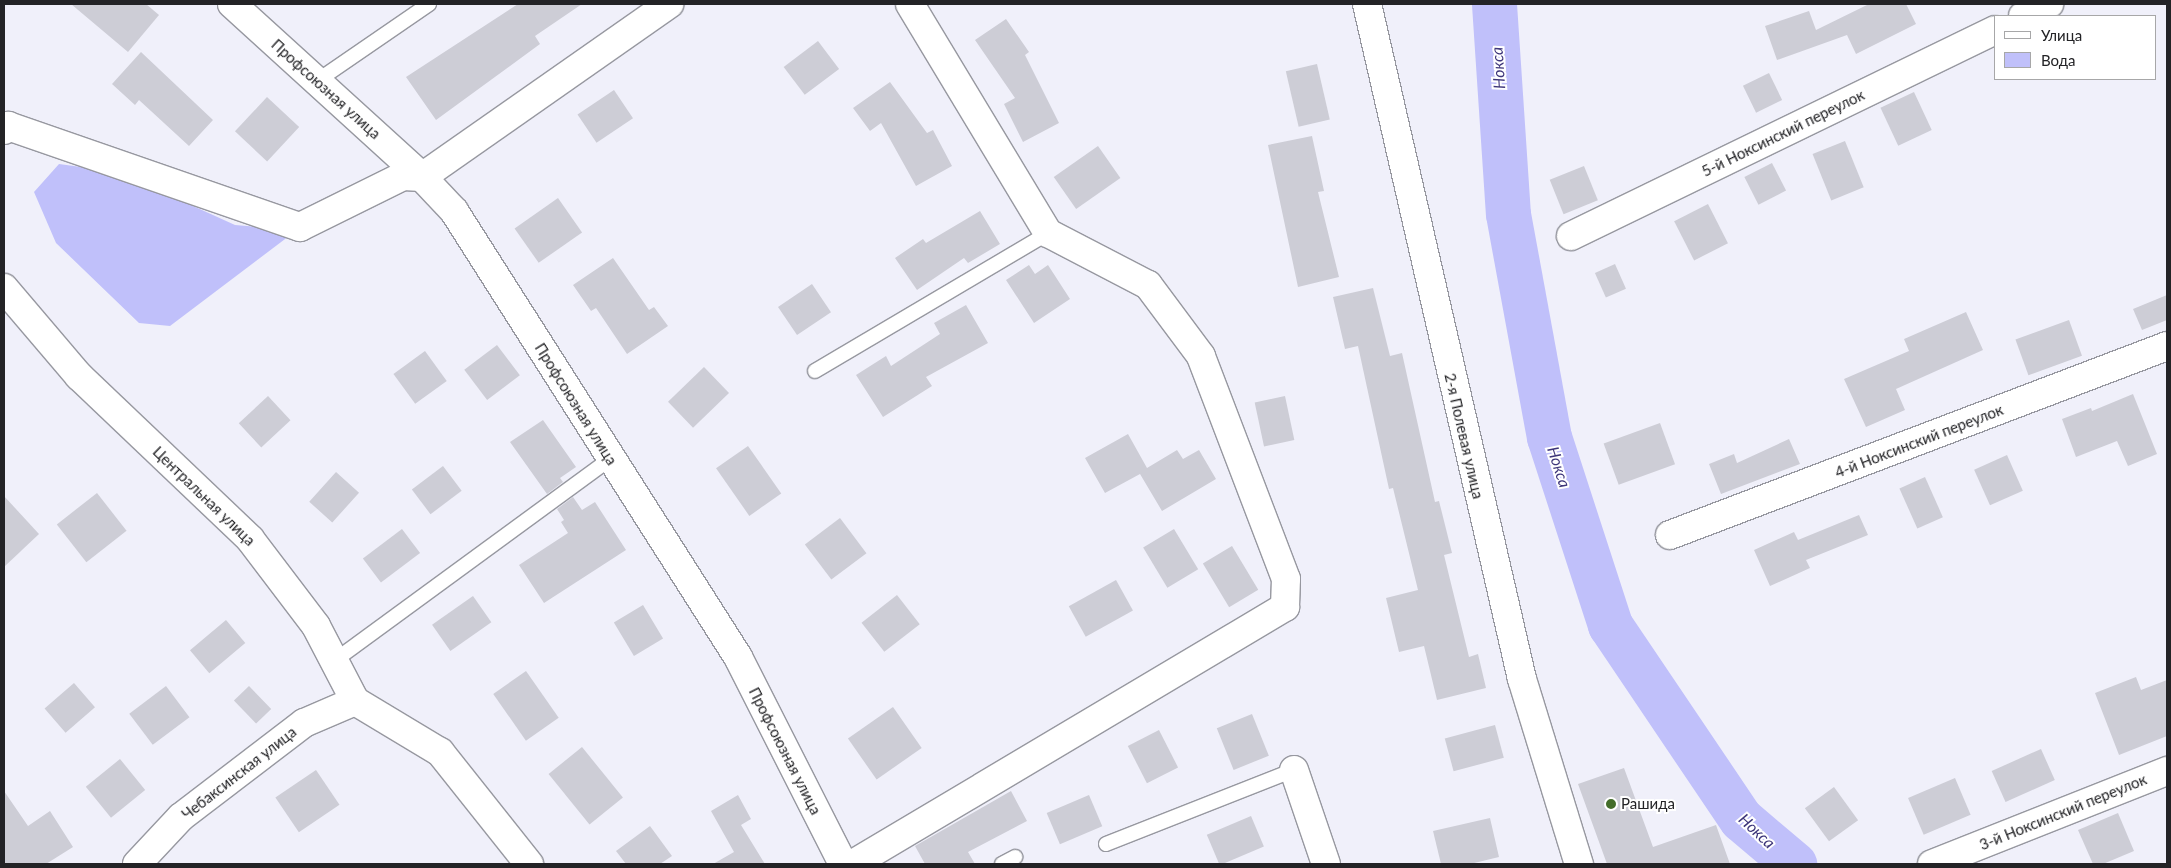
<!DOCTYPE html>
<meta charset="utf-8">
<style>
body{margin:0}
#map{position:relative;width:2171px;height:868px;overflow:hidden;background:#f0f0fa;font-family:Lato,sans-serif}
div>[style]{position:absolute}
.water>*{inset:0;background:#c0c0fa}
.river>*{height:45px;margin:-22.5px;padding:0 22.5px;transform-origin:22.5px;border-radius:22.5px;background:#c0c0fa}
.building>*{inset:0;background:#cdcdd6;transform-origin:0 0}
.roads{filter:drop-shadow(1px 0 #9798a0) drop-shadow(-1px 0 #9798a0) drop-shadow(0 1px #9798a0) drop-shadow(0 -1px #9798a0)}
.lane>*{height:14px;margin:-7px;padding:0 7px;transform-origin:7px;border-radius:7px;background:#fff}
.street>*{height:28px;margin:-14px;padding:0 14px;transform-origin:14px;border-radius:14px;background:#fff}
.dots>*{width:14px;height:14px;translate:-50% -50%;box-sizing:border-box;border:2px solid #fff;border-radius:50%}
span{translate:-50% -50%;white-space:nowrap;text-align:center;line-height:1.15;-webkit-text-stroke:4px #fff;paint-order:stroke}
.street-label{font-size:15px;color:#232326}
.poi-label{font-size:15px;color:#232326}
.left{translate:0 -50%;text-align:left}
.water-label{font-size:16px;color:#3e367a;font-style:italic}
.frame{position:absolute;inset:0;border:5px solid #232326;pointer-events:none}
.legend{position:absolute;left:1994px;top:15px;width:162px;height:65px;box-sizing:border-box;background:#fff;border:1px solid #a7a7a8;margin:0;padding:6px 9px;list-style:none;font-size:15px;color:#232326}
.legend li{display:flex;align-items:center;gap:10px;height:25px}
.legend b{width:25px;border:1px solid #a7a7a8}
</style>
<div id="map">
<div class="water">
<div style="clip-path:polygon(59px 164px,118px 172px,235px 225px,297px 230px,170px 326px,139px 323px,56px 243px,34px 192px)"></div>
</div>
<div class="river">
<div style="left:1494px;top:4px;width:210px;rotate:86.2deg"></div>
<div style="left:1508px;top:214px;width:227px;rotate:79.6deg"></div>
<div style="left:1549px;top:437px;width:198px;rotate:72deg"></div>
<div style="left:1610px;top:625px;width:234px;rotate:56deg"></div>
<div style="left:1741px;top:819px;width:70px;rotate:40.3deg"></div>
</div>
<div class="building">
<div style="clip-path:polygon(71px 4px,146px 4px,159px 15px,128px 52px)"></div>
<div style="clip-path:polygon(518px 4px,582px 4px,535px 36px,540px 44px,436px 120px,406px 77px)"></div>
<div style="clip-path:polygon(1869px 4px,1906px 4px,1916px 24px,1856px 54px,1847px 35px,1777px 60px,1765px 26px,1809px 11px,1816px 30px)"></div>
<div style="clip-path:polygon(1006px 19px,1029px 52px,1025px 55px,1059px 123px,1023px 142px,1004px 104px,1015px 98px,975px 40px)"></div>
<div style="left:818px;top:41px;width:35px;height:43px;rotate:53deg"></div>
<div style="clip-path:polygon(141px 52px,213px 120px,189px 146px,139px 100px,135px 105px,112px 84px)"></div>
<div style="left:1317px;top:64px;width:57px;height:32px;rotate:77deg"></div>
<div style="left:1769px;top:73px;width:30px;height:29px;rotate:64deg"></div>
<div style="clip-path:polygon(890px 82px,927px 133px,933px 130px,952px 166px,916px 186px,881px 123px,870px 131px,853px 108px)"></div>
<div style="left:614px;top:90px;width:34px;height:44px;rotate:56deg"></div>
<div style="left:1914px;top:92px;width:42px;height:37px;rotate:65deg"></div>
<div style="left:267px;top:97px;width:44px;height:47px;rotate:43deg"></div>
<div style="clip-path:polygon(1312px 136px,1324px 191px,1318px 192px,1339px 277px,1298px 287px,1268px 145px)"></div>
<div style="left:1845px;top:141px;width:50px;height:35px;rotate:68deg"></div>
<div style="left:1098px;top:146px;width:39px;height:54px;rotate:55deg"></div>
<div style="left:1772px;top:163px;width:31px;height:31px;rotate:63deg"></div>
<div style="left:1584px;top:166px;width:37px;height:37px;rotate:68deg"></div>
<div style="left:558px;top:198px;width:42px;height:53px;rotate:55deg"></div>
<div style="left:1708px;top:204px;width:44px;height:38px;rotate:63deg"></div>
<div style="clip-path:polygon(980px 211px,1000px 244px,968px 263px,964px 258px,917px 290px,895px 258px,923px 239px,926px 243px)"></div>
<div style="clip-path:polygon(613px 258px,649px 310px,654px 307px,668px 326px,627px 354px,596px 308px,591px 311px,573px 285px)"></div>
<div style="left:1615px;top:264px;width:27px;height:22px;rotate:66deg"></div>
<div style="clip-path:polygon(1029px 265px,1035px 274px,1048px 265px,1070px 299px,1034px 323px,1006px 280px)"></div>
<div style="left:812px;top:284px;width:34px;height:41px;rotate:56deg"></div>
<div style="clip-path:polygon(1373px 288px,1390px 356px,1402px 353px,1435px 502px,1439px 501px,1452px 553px,1444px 555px,1469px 657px,1478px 654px,1486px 688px,1437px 700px,1424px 646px,1399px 652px,1386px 598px,1418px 590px,1393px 488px,1389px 489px,1358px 346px,1345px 349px,1333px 297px)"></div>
<div style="clip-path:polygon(2167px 295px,2167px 320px,2142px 330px,2133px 309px)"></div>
<div style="clip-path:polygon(966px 305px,988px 343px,926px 377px,932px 386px,883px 417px,856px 375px,886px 356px,891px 366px,940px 334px,934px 323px)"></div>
<div style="clip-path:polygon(1966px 312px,1983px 350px,1896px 389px,1905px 410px,1866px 427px,1844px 379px,1909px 351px,1904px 339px)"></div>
<div style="left:2069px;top:320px;width:38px;height:57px;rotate:70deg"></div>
<div style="left:497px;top:345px;width:38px;height:41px;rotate:53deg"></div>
<div style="left:425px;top:351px;width:37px;height:39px;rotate:54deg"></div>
<div style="left:704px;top:367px;width:36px;height:50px;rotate:46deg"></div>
<div style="clip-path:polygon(2133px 394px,2157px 454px,2128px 466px,2117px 441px,2076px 457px,2062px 419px,2091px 408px,2092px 411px)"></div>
<div style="left:268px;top:396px;width:33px;height:40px;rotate:47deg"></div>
<div style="left:1285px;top:396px;width:45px;height:31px;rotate:78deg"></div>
<div style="clip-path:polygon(543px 420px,576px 467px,560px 478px,563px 482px,547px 494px,510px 442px)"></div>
<div style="left:1660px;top:423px;width:44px;height:60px;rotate:70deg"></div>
<div style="clip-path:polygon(1128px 434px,1147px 468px,1177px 450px,1183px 459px,1199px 450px,1216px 479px,1162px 511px,1140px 474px,1105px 493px,1085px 458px)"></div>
<div style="clip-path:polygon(1789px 439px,1800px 464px,1721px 494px,1709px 464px,1734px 454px,1737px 463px)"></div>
<div style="left:748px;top:446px;width:58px;height:39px;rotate:55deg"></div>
<div style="left:2007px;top:455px;width:39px;height:36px;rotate:66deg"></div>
<div style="left:443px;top:466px;width:31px;height:39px;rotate:53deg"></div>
<div style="left:336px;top:472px;width:31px;height:40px;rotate:42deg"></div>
<div style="left:1925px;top:477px;width:44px;height:28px;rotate:66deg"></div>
<div style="left:97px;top:493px;width:48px;height:51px;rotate:52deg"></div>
<div style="clip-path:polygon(4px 496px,39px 534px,4px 567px)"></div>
<div style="clip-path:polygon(573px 497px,582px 510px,595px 502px,626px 550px,544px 603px,519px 565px,568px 533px,561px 522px,564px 520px,557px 509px)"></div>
<div style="clip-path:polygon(1859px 515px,1868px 535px,1806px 560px,1810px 568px,1770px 586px,1754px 550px,1794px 532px,1798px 540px)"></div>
<div style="left:840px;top:518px;width:44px;height:44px;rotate:53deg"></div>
<div style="left:402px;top:529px;width:30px;height:49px;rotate:53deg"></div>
<div style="left:1174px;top:529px;width:47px;height:36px;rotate:59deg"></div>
<div style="left:1232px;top:546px;width:51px;height:34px;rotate:59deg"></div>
<div style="left:1116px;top:580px;width:35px;height:54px;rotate:61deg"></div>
<div style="left:897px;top:595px;width:37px;height:45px;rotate:52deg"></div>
<div style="left:473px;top:596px;width:32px;height:50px;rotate:55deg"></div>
<div style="left:643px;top:605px;width:39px;height:34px;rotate:59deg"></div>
<div style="left:226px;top:620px;width:30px;height:47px;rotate:50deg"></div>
<div style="left:526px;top:671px;width:57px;height:40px;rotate:55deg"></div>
<div style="clip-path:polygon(2136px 677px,2141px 690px,2167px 680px,2167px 736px,2119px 755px,2095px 693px)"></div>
<div style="left:74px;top:683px;width:32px;height:39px;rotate:49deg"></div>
<div style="left:166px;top:686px;width:39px;height:46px;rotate:53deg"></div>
<div style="left:249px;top:686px;width:32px;height:21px;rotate:46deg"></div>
<div style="left:893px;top:707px;width:50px;height:55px;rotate:55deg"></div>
<div style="left:1252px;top:714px;width:45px;height:38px;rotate:68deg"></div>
<div style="left:1495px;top:725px;width:34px;height:52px;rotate:75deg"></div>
<div style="left:1159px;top:730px;width:42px;height:35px;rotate:63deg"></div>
<div style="left:582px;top:747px;width:65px;height:43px;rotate:51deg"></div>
<div style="left:2041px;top:749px;width:34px;height:54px;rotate:66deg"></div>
<div style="left:120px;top:759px;width:40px;height:44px;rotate:51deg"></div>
<div style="clip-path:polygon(1624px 768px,1653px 847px,1716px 825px,1730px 864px,1607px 864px,1578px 784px)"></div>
<div style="left:316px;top:770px;width:42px;height:49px;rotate:56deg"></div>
<div style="left:1955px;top:778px;width:40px;height:51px;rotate:67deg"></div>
<div style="left:1834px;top:787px;width:41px;height:36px;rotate:54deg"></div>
<div style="clip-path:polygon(4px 791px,28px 826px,50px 811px,73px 847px,46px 864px,4px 864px)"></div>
<div style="clip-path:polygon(1011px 791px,1027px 821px,968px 852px,975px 864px,925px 864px,915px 846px)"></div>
<div style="clip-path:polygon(738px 795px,751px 819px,741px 825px,765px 864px,713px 864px,734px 852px,711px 811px)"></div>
<div style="left:1089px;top:795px;width:34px;height:46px;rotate:67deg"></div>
<div style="clip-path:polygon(2118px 813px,2134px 851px,2103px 864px,2093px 864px,2078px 830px)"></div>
<div style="left:1251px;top:816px;width:33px;height:48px;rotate:67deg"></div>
<div style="clip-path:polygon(1490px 818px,1499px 857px,1470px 864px,1441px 864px,1433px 831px)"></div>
<div style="clip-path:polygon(650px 826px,672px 856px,660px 864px,626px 864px,616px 851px)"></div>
</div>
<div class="roads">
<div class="lane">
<div style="left:317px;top:81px;width:136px;rotate:-34.5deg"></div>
<div style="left:815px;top:371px;width:271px;rotate:-30.6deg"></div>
<div style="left:334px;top:661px;width:342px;rotate:-36.2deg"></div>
<div style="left:1106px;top:844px;width:202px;rotate:-21.5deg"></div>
<div style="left:1002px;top:864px;width:15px;rotate:-28deg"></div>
</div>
<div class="street">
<div style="left:232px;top:4px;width:257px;rotate:42.3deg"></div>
<div style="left:422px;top:177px;width:47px;rotate:46.7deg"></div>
<div style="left:454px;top:211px;width:529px;rotate:57.51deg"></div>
<div style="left:738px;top:657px;width:232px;rotate:63.1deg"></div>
<div style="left:1367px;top:4px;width:693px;rotate:77.07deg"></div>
<div style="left:1522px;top:679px;width:194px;rotate:72.9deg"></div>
<div style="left:2023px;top:16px;width:29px;rotate:-25deg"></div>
<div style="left:4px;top:130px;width:6px;rotate:-45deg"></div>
<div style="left:8px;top:126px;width:309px;rotate:19.1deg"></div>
<div style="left:300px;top:227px;width:115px;rotate:-26.3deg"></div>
<div style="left:403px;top:176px;width:19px;rotate:3deg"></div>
<div style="left:422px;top:177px;width:302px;rotate:-35deg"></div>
<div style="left:1571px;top:236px;width:471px;rotate:-25.9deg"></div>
<div style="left:4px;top:288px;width:116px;rotate:49.6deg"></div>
<div style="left:79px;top:376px;width:236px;rotate:43.6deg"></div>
<div style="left:250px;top:539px;width:109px;rotate:52.8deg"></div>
<div style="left:316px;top:626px;width:85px;rotate:62.5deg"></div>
<div style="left:355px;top:701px;width:99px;rotate:31deg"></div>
<div style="left:440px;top:752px;width:143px;rotate:51.5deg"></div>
<div style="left:1670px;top:535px;width:532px;rotate:-20.82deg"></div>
<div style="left:1294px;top:770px;width:99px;rotate:71.2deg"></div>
<div style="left:137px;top:864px;width:64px;rotate:-46.9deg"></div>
<div style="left:181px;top:817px;width:155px;rotate:-37.4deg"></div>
<div style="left:304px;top:723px;width:56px;rotate:-23.3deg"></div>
<div style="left:853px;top:864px;width:503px;rotate:-30.75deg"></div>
<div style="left:1285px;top:607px;width:28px;rotate:-88deg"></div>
<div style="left:1286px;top:579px;width:239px;rotate:-110.9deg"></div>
<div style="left:1201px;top:356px;width:89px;rotate:-126.7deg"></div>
<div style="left:1148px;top:285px;width:113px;rotate:-152.5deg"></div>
<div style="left:1048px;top:233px;width:267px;rotate:-121.1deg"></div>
<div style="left:1932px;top:864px;width:253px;rotate:-21.6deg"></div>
</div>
</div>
<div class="dots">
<div style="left:1611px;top:804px;background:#436c29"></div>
</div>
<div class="street-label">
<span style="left:326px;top:89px;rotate:42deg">Профсоюзная улица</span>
<span style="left:1783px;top:133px;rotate:-26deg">5-й Ноксинский переулок</span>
<span style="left:576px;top:404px;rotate:58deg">Профсоюзная улица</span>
<span style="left:1464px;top:436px;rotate:77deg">2-я Полевая улица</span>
<span style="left:1919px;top:441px;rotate:-21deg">4-й Ноксинский переулок</span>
<span style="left:204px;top:496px;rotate:44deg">Центральная улица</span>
<span style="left:785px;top:751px;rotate:63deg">Профсоюзная улица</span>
<span style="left:239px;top:773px;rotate:-38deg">Чебаксинская улица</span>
<span style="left:2063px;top:812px;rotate:-22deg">3-й Ноксинский переулок</span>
</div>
<div class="poi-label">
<span class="left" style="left:1621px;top:804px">Рашида</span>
</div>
<div class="water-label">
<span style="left:1498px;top:68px;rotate:-94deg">Нокса</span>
<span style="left:1559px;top:467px;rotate:72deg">Нокса</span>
<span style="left:1757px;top:831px;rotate:43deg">Нокса</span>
</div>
<div class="frame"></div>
<ul class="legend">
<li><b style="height:6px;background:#fff"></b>Улица</li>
<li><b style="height:14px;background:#c0c0fa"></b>Вода</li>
</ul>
</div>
